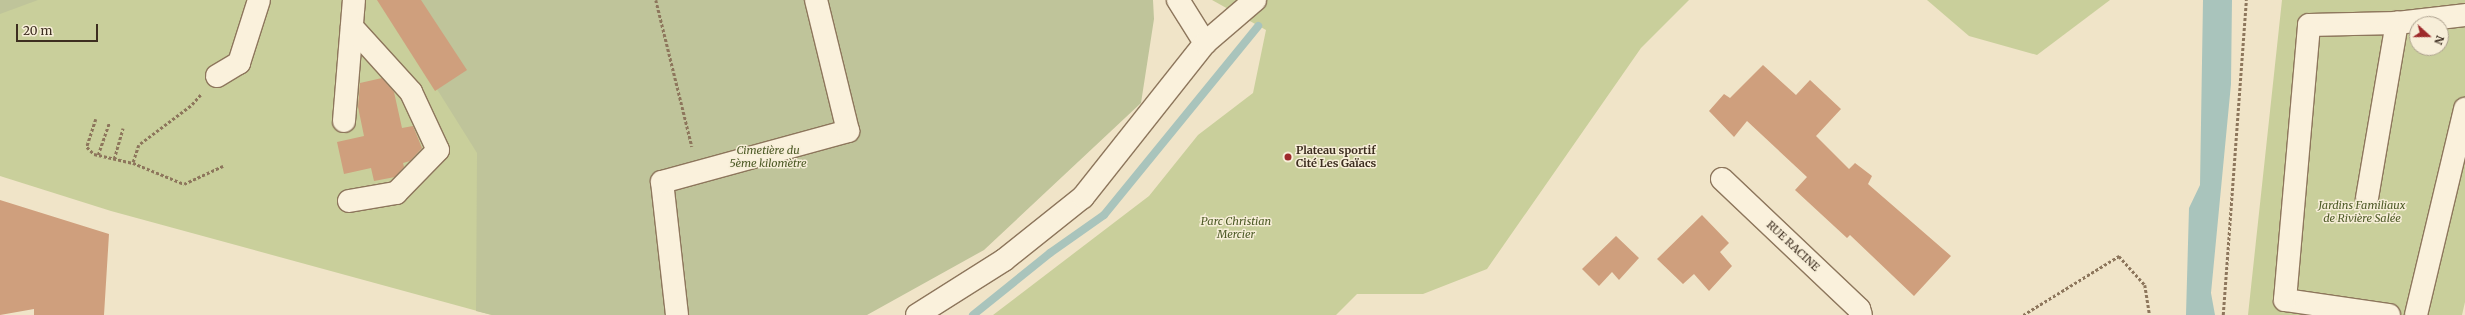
<!DOCTYPE html>
<meta charset="utf-8">
<style>
body{margin:0}
#map{position:relative;width:2465px;height:315px;overflow:hidden;background:#f0e4c8;font-family:Merriweather,serif}
div>[style]{position:absolute}
.green>*{inset:0;background:#c9cf9b}
.cemetery>*{inset:0;background:#bfc49a}
.water>*{inset:0;background:#a9c4bc}
.stream>*{height:8px;margin:-4px;padding:0 4px;transform-origin:4px;border-radius:4px;background:#a9c4bc}
.building>*{inset:0;background:#cf9f7d}
.path>*{height:2.5px;margin-top:-1.25px;transform-origin:0;background:repeating-linear-gradient(90deg,#8d765c 0 3px,transparent 0 5px)}
.roads{filter:drop-shadow(1px 0 #8d765c) drop-shadow(-1px 0 #8d765c) drop-shadow(0 1px #8d765c) drop-shadow(0 -1px #8d765c)}
.minor>*{height:22px;margin:-11px;padding:0 11px;transform-origin:11px;border-radius:11px;background:#faf1dc}
.dots>*{width:11px;height:11px;translate:-50% -50%;box-sizing:border-box;border:2px solid #f7eed8;border-radius:50%}
span{translate:-50% -50%;white-space:nowrap;text-align:center;line-height:1.15;-webkit-text-stroke:3px #f7eed8;paint-order:stroke}
.park-label{font-size:11px;color:#4d5a26;font-style:italic}
.poi-label{font-size:11px;color:#3d2e20;font-weight:700}
.left{translate:0 -50%;text-align:left}
.street-label{font-size:11px;color:#3d2e20}
.north{position:absolute;left:2409px;top:16px;width:40px;height:40px;box-sizing:border-box;background:#f7eed8;border:1px solid #ada18e;border-radius:50%;rotate:111deg;font-size:11px;font-weight:700;line-height:16px;text-align:center;color:#3d2e20}
.north::after{content:'';display:block;margin:auto;width:14px;height:18px;background:#9e2a2b;clip-path:polygon(50% 0,100% 100%,50% 72%,0 100%)}
.scale{position:absolute;left:16px;top:24px;width:82px;height:18px;box-sizing:border-box;border:2px solid #3d2e20;border-top:0;padding-left:5px;font-size:12px;line-height:14px;white-space:nowrap;color:#3d2e20;-webkit-text-stroke:3px #f7eed8;paint-order:stroke}
</style>
<div id="map">
<div class="green">
<div style="clip-path:polygon(0 0,488px 0,492px 315px,111px 211px,0 176px)"></div>
<div style="clip-path:polygon(1212px 0,1689px 0,1641px 48px,1487px 269px,1423px 294px,1357px 294px,1336px 315px,993px 315px,1149px 196px,1198px 135px,1253px 93px,1266px 30px)"></div>
<div style="clip-path:polygon(1927px 0,2110px 0,2037px 55px,1969px 36px)"></div>
<div style="clip-path:polygon(evenodd,2282px 0,2465px 0,2465px 302px,2462px 315px,2248px 315px,2282px 0,2417px 24px,2441px 24px,2441px 48px,2417px 48px,2417px 24px)"></div>
</div>
<div class="cemetery">
<div style="clip-path:polygon(0 0,38px 0,0 14px)"></div>
<div style="clip-path:polygon(381px 0,1153px 0,1154px 19px,1141px 103px,984px 250px,867px 315px,492px 315px,476px 311px,477px 153px)"></div>
</div>
<div class="water">
<div style="clip-path:polygon(2203px 0,2232px 0,2231px 84px,2211px 293px,2215px 315px,2186px 315px,2189px 208px,2200px 185px)"></div>
</div>
<div class="stream">
<div style="left:973px;top:315px;width:99px;rotate:-38.8deg"></div>
<div style="left:1050px;top:253px;width:66px;rotate:-35.1deg"></div>
<div style="left:1104px;top:215px;width:244px;rotate:-50.8deg"></div>
</div>
<div class="building">
<div style="clip-path:polygon(377px 0,421px 0,467px 70px,435px 91px)"></div>
<div style="clip-path:polygon(1763px 65px,1796px 95px,1810px 80px,1841px 109px,1816px 136px,1849px 169px,1855px 163px,1872px 176px,1868px 184px,1951px 256px,1914px 296px,1850px 235px,1847px 238px,1795px 190px,1807px 177px,1747px 121px,1734px 137px,1709px 111px,1724px 94px,1730px 98px)"></div>
<div style="clip-path:polygon(382px 78px,394px 92px,402px 128px,413px 126px,422px 148px,410px 161px,403px 163px,404px 167px,395px 177px,374px 181px,371px 168px,344px 174px,337px 142px,364px 136px,358px 107px,360px 83px)"></div>
<div style="clip-path:polygon(0 200px,109px 234px,104px 315px,34px 315px,34px 309px,0 315px)"></div>
<div style="clip-path:polygon(1702px 215px,1729px 243px,1720px 252px,1732px 266px,1709px 291px,1694px 274px,1683px 284px,1657px 259px)"></div>
<div style="clip-path:polygon(1616px 236px,1639px 258px,1619px 280px,1612px 272px,1599px 286px,1582px 269px)"></div>
</div>
<div class="path">
<div style="left:656px;top:0;width:151px;rotate:76.2deg"></div>
<div style="left:201px;top:95px;width:15px;rotate:132deg"></div>
<div style="left:191px;top:106px;width:65px;rotate:143.1deg"></div>
<div style="left:139px;top:145px;width:19px;rotate:108deg"></div>
<div style="left:133px;top:163px;width:55px;rotate:22.4deg"></div>
<div style="left:184px;top:184px;width:43px;rotate:-24.8deg"></div>
<div style="left:96px;top:119px;width:29px;rotate:108deg"></div>
<div style="left:87px;top:147px;width:10px;rotate:45deg"></div>
<div style="left:94px;top:154px;width:40px;rotate:13deg"></div>
<div style="left:98px;top:155px;width:34px;rotate:-71deg"></div>
<div style="left:114px;top:159px;width:32px;rotate:-74deg"></div>
<div style="left:2023px;top:315px;width:113px;rotate:-31.6deg"></div>
<div style="left:2119px;top:256px;width:39px;rotate:48deg"></div>
<div style="left:2145px;top:285px;width:30px;rotate:81deg"></div>
<div style="left:2223px;top:315px;width:316px;rotate:-85.8deg"></div>
</div>
<div class="roads">
<div class="minor">
<div style="left:1178px;top:0;width:51px;rotate:57.9deg"></div>
<div style="left:217px;top:76px;width:26px;rotate:-31deg"></div>
<div style="left:239px;top:63px;width:66px;rotate:-72.4deg"></div>
<div style="left:344px;top:121px;width:121px;rotate:-85.3deg"></div>
<div style="left:1722px;top:179px;width:189px;rotate:43.5deg"></div>
<div style="left:1859px;top:309px;width:6px;rotate:72deg"></div>
<div style="left:2367px;top:198px;width:178px;rotate:-80.3deg"></div>
<div style="left:349px;top:201px;width:48px;rotate:-9.7deg"></div>
<div style="left:396px;top:193px;width:60px;rotate:-45.7deg"></div>
<div style="left:438px;top:150px;width:64px;rotate:-115deg"></div>
<div style="left:411px;top:92px;width:88px;rotate:-132.2deg"></div>
<div style="left:677px;top:315px;width:134px;rotate:-96.4deg"></div>
<div style="left:662px;top:182px;width:193px;rotate:-15.3deg"></div>
<div style="left:848px;top:131px;width:135px;rotate:-103.7deg"></div>
<div style="left:917px;top:315px;width:103px;rotate:-32.3deg"></div>
<div style="left:1004px;top:260px;width:101px;rotate:-38.6deg"></div>
<div style="left:1083px;top:197px;width:196px;rotate:-51.6deg"></div>
<div style="left:1205px;top:43px;width:66px;rotate:-40.7deg"></div>
<div style="left:2389px;top:315px;width:105px;rotate:-171.8deg"></div>
<div style="left:2285px;top:300px;width:276px;rotate:-85deg"></div>
<div style="left:2309px;top:25px;width:88px;rotate:-1.3deg"></div>
<div style="left:2397px;top:23px;width:68px;rotate:-6.7deg"></div>
<div style="left:2416px;top:315px;width:212px;rotate:-76.6deg"></div>
</div>
</div>
<div class="dots">
<div style="left:1288px;top:157px;background:#9e2a2b"></div>
</div>
<div class="park-label">
<span style="left:768px;top:157px">Cimetière du<br>5ème kilomètre</span>
<span style="left:2362px;top:212px">Jardins Familiaux<br>de Rivière Salée</span>
<span style="left:1236px;top:228px">Parc Christian<br>Mercier</span>
</div>
<div class="poi-label">
<span class="left" style="left:1296px;top:157px">Plateau sportif<br>Cité Les Gaïacs</span>
</div>
<div class="street-label">
<span style="left:1793px;top:246px;rotate:43deg">RUE RACINE</span>
</div>
<div class="north">N</div>
<div class="scale">20 m</div>
</div>
